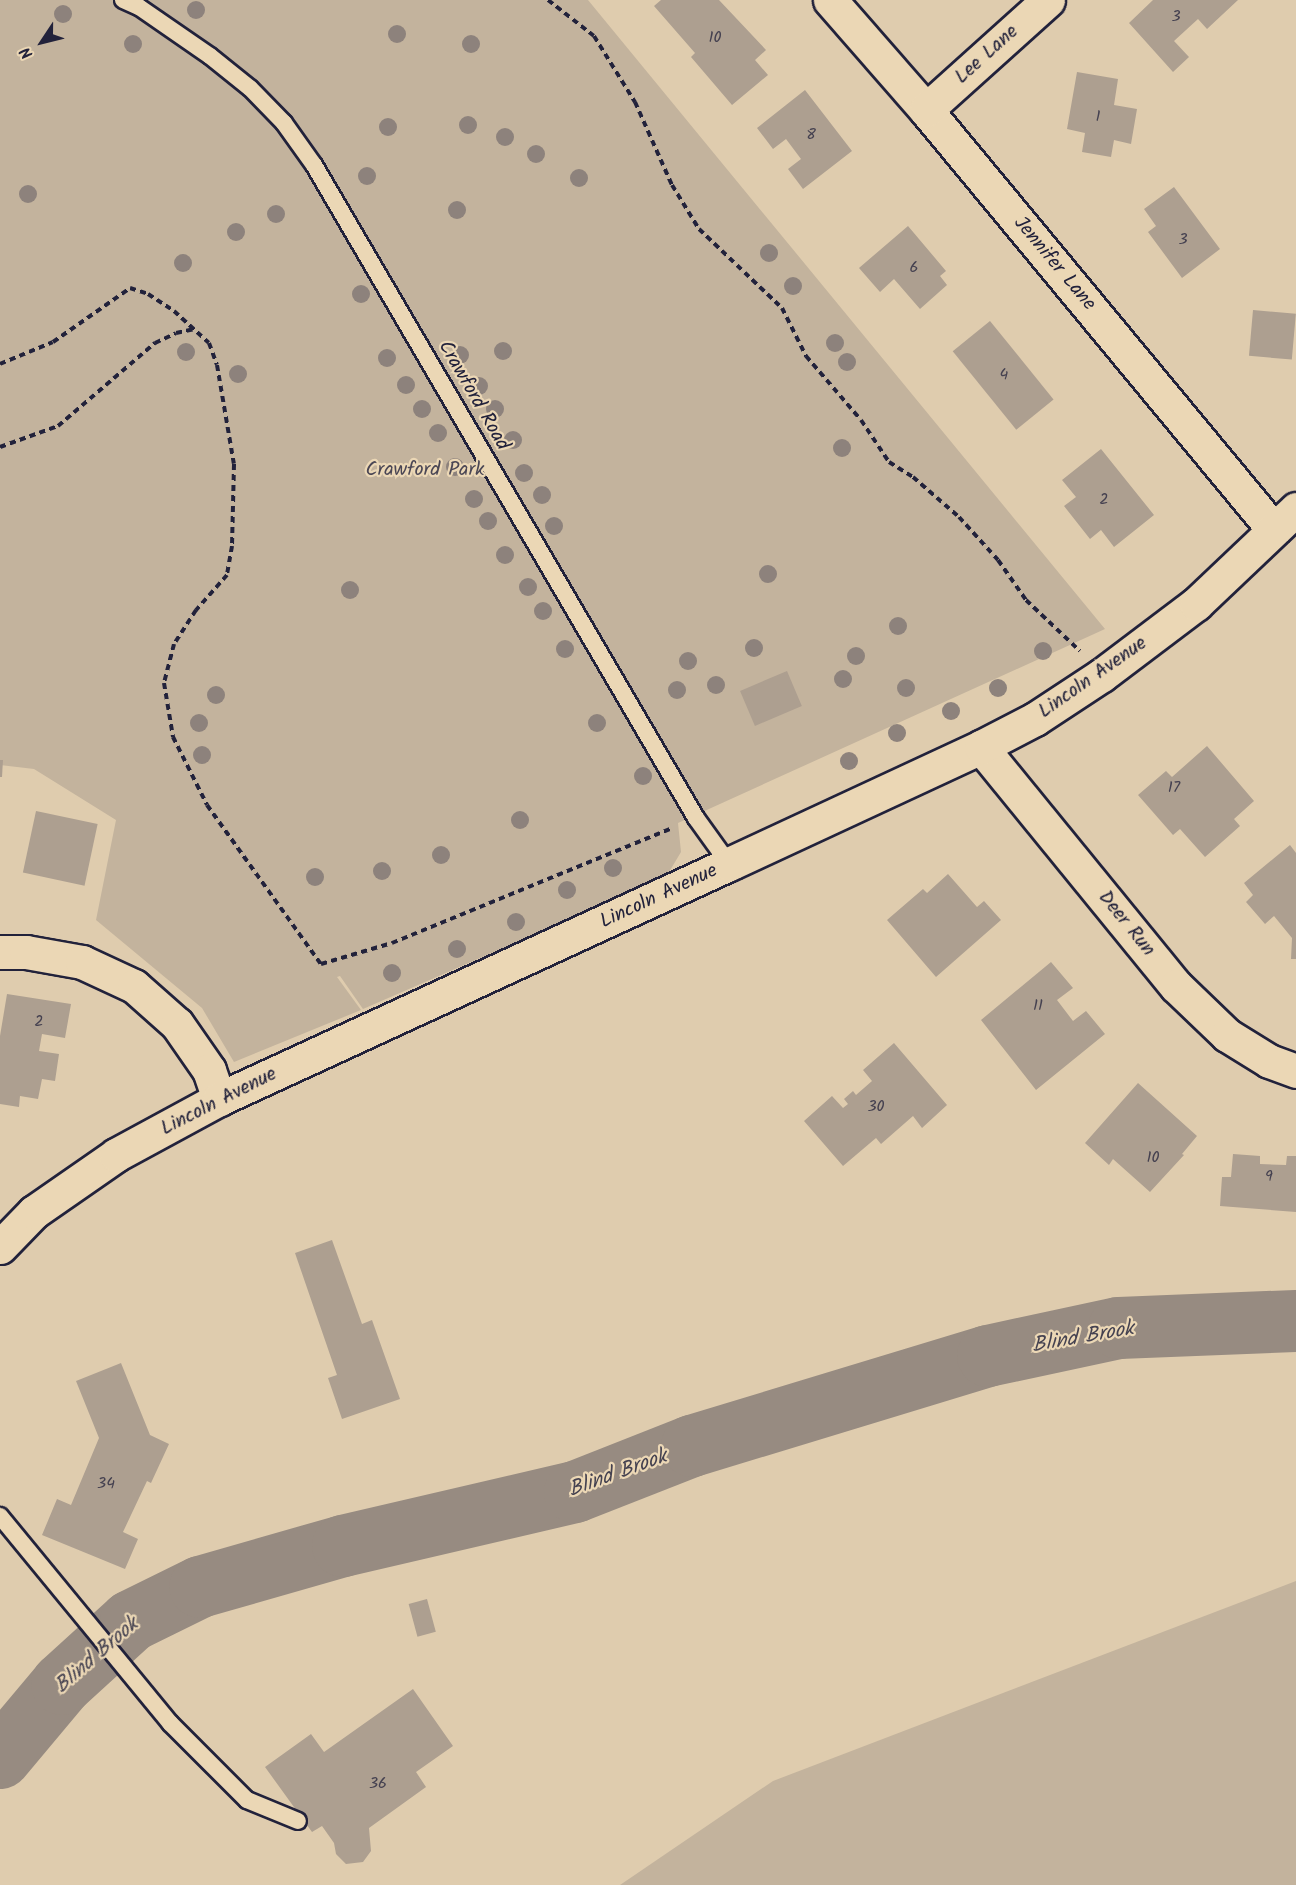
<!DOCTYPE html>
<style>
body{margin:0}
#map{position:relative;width:1296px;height:1885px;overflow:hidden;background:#dfccae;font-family:Kalam,sans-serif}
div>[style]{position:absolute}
.green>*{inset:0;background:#c3b39d}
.river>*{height:62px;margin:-31px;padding:0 31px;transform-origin:31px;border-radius:31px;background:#978b81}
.building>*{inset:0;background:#ad9f90;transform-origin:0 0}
.path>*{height:4px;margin-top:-2px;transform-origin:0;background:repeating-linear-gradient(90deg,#22223b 0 6px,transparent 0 10.5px)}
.roads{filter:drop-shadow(2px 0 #22223b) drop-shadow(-2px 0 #22223b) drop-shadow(0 2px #22223b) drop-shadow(0 -2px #22223b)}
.service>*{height:16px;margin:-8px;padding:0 8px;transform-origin:8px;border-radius:8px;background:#ebd7b5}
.minor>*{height:33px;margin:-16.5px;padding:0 16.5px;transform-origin:16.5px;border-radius:16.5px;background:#ebd7b5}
.tertiary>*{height:33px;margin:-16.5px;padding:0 16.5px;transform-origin:16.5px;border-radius:16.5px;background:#ebd7b5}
.trees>*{width:18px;height:18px;margin:-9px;border-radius:50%;background:#8d827c}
span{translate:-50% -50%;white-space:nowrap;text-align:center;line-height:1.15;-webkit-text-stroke:4.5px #ebd7b5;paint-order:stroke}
.number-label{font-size:16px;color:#454150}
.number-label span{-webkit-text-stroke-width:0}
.street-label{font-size:20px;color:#22223b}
.park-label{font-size:20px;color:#4a4654}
.water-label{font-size:21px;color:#454250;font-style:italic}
.north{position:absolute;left:12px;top:12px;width:60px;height:60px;-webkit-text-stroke:4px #ebd7b5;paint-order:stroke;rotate:235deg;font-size:16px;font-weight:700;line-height:24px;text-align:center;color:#22223b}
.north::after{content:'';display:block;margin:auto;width:21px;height:27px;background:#22223b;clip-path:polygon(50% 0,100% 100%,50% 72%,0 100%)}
</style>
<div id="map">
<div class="green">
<div style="clip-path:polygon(0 0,588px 0,1105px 629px,678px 823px,681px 852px,666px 877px,363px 1009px,340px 976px,337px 977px,361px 1010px,234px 1062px,202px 1008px,96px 920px,116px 820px,34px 769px,0 765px)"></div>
<div style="clip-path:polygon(1296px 1581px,1296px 1885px,620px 1885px,773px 1781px)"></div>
</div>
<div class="river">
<div style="left:0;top:1758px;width:97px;rotate:-50deg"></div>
<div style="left:62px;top:1684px;width:93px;rotate:-42.4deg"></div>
<div style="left:131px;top:1621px;width:77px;rotate:-26.2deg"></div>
<div style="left:200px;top:1587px;width:149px;rotate:-16deg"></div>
<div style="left:343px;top:1546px;width:238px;rotate:-13.1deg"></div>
<div style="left:575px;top:1492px;width:126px;rotate:-21.5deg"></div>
<div style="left:692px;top:1446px;width:309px;rotate:-16.9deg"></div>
<div style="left:988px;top:1356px;width:134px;rotate:-12.1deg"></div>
<div style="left:1119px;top:1328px;width:177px;rotate:-2.3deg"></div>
</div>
<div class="building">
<div style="clip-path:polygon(661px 0,719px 0,766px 50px,755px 60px,768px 75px,732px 105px,691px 57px,695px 53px,654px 6px)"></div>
<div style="clip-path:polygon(1153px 0,1238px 0,1207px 29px,1198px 19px,1174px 41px,1189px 57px,1173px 72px,1129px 23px)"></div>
<div style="clip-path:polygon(1077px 72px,1118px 79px,1114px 105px,1137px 109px,1131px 144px,1114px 140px,1111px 157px,1082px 152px,1085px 133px,1067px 129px)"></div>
<div style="clip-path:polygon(805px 90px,852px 151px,803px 189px,788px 169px,801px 159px,786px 139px,773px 149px,757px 128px)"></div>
<div style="clip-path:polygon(1174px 187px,1220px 249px,1182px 278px,1148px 232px,1156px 226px,1144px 209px)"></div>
<div style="clip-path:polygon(908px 226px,946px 271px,940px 276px,947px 285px,920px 309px,894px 279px,880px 292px,859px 268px)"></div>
<div style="left:1253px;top:310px;width:43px;height:46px;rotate:5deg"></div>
<div style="left:990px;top:321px;width:101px;height:48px;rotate:51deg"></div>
<div style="clip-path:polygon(1101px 449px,1154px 515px,1114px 547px,1101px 530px,1090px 539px,1064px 506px,1076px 497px,1062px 480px)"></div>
<div style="left:787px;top:671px;width:38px;height:51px;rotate:67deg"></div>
<div style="clip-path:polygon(1207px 746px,1254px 801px,1234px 819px,1240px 826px,1205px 857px,1180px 829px,1173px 835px,1138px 795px,1166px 771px,1172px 777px)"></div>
<div style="clip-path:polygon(0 760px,3px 760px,2px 777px,0 777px)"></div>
<div style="left:36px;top:811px;width:63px;height:63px;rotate:12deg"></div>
<div style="clip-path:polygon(1290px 845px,1296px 853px,1296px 959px,1291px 959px,1292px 938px,1274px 916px,1265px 924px,1246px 902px,1253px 895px,1244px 883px)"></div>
<div style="clip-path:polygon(948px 874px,977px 907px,984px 901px,1001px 920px,936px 977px,887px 920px,923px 889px,927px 893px)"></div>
<div style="clip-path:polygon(1051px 962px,1073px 988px,1057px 1000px,1073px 1021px,1086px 1011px,1105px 1034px,1036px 1090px,981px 1020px)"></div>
<div style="clip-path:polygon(7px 994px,71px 1004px,65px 1038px,42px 1034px,39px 1051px,59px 1054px,55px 1081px,42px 1079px,38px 1099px,20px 1096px,19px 1107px,0 1104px,0 1036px)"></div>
<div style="clip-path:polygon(894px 1043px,947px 1105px,922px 1128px,913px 1116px,881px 1144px,876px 1138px,843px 1166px,804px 1121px,832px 1096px,843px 1108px,848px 1104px,844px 1099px,853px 1091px,856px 1095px,872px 1081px,863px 1070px)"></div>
<div style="clip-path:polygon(1138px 1083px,1197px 1136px,1182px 1154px,1184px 1155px,1150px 1192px,1113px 1159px,1109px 1165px,1085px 1143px)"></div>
<div style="clip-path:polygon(1233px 1154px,1260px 1156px,1260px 1164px,1286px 1165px,1287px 1156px,1296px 1156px,1296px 1212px,1220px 1206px,1222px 1177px,1231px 1177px)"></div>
<div style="clip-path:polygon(332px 1240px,362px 1324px,372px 1320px,400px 1399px,342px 1419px,328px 1378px,337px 1375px,295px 1253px)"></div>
<div style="clip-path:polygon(121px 1363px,150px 1435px,169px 1444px,151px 1483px,147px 1481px,123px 1532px,138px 1539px,125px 1569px,42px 1535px,57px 1499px,71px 1505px,99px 1438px,76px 1381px)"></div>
<div style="left:427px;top:1599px;width:34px;height:19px;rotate:75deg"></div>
<div style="clip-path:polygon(413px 1689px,453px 1746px,416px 1772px,426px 1787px,369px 1828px,371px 1851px,363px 1862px,346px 1864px,336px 1854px,334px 1843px,322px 1826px,312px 1832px,265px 1767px,311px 1734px,324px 1752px)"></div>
</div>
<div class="path">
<div style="left:548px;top:0;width:58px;rotate:38deg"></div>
<div style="left:594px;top:36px;width:78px;rotate:58.2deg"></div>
<div style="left:635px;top:102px;width:91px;rotate:66deg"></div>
<div style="left:672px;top:185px;width:52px;rotate:58.5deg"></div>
<div style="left:699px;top:229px;width:115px;rotate:43.6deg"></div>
<div style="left:782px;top:308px;width:54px;rotate:63.4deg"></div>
<div style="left:806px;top:356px;width:84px;rotate:49.3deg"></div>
<div style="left:861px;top:420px;width:50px;rotate:56.3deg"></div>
<div style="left:889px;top:462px;width:28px;rotate:32deg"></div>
<div style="left:913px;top:477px;width:61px;rotate:41deg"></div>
<div style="left:959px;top:517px;width:58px;rotate:47.8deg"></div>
<div style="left:998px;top:560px;width:49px;rotate:55deg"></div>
<div style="left:1026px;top:600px;width:74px;rotate:43.4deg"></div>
<div style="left:0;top:364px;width:57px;rotate:-22.5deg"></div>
<div style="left:53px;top:342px;width:94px;rotate:-35deg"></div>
<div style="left:130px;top:288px;width:19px;rotate:18deg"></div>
<div style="left:148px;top:294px;width:31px;rotate:33deg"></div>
<div style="left:174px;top:311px;width:47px;rotate:42.4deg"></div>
<div style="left:209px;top:343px;width:23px;rotate:70deg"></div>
<div style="left:217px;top:365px;width:100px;rotate:80.3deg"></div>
<div style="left:234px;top:464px;width:82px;rotate:91.4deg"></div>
<div style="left:232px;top:546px;width:29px;rotate:100deg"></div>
<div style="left:227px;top:575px;width:47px;rotate:131.5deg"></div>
<div style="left:196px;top:610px;width:40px;rotate:122.9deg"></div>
<div style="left:174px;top:644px;width:40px;rotate:104.4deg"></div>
<div style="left:164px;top:683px;width:55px;rotate:80.5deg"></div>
<div style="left:173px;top:737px;width:76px;rotate:63.4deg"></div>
<div style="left:207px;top:805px;width:196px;rotate:54.4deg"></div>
<div style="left:321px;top:964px;width:74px;rotate:-16.5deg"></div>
<div style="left:392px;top:943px;width:304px;rotate:-22.3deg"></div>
<div style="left:0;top:447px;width:62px;rotate:-19.9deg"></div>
<div style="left:58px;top:426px;width:128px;rotate:-40.6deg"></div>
<div style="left:155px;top:343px;width:23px;rotate:-25deg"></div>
<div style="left:176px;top:333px;width:19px;rotate:-12deg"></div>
</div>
<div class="roads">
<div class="service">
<div style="left:123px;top:0;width:17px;rotate:24deg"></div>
<div style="left:139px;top:7px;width:86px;rotate:34.6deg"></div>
<div style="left:210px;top:56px;width:51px;rotate:38.7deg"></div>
<div style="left:250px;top:88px;width:49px;rotate:45.8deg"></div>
<div style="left:284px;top:123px;width:52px;rotate:54.5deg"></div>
<div style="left:314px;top:165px;width:757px;rotate:59.67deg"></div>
<div style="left:696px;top:818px;width:57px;rotate:54.3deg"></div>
<div style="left:0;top:1516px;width:268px;rotate:50.6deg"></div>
<div style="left:170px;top:1723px;width:109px;rotate:45deg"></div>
<div style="left:247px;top:1800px;width:55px;rotate:22.4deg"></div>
</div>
<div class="minor">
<div style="left:830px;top:0;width:146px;rotate:48.9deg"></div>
<div style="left:926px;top:110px;width:545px;rotate:50.36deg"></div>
<div style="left:926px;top:110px;width:164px;rotate:-42deg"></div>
<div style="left:981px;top:747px;width:308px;rotate:50.8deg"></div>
<div style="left:1176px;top:986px;width:71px;rotate:43.9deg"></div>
<div style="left:1227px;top:1035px;width:49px;rotate:31.8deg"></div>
<div style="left:1269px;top:1061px;width:29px;rotate:20deg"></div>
<div style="left:0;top:952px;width:26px"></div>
<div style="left:26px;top:952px;width:57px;rotate:10.1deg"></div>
<div style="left:82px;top:962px;width:57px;rotate:24.8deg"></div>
<div style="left:134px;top:986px;width:57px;rotate:41.5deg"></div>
<div style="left:177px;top:1024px;width:56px;rotate:55.2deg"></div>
<div style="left:209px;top:1070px;width:31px;rotate:71deg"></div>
</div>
<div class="tertiary">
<div style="left:0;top:1247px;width:49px;rotate:-45.8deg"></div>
<div style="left:34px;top:1212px;width:100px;rotate:-34.8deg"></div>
<div style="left:116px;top:1155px;width:117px;rotate:-28.5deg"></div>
<div style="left:219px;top:1099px;width:562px;rotate:-24.74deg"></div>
<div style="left:729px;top:864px;width:278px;rotate:-24.9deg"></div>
<div style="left:981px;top:747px;width:61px;rotate:-27.4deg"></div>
<div style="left:1035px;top:719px;width:80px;rotate:-33.3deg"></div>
<div style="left:1102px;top:675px;width:118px;rotate:-37.1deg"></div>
<div style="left:1196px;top:604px;width:138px;rotate:-43.5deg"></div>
</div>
</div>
<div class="trees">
<div style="left:196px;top:10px"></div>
<div style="left:63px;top:14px"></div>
<div style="left:397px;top:34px"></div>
<div style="left:133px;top:44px"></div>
<div style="left:471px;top:44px"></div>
<div style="left:468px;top:125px"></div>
<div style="left:388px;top:127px"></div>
<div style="left:505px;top:137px"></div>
<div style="left:536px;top:154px"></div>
<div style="left:367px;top:176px"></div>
<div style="left:579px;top:178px"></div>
<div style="left:28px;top:194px"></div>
<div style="left:457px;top:210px"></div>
<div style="left:276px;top:214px"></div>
<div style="left:236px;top:232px"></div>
<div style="left:769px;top:253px"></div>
<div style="left:183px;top:263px"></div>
<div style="left:793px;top:286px"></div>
<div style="left:361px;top:294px"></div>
<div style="left:835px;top:343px"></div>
<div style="left:503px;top:351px"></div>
<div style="left:186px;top:352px"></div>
<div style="left:460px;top:355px"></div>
<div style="left:387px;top:358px"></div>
<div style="left:847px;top:362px"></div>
<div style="left:238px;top:374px"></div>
<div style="left:406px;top:385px"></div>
<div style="left:479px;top:386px"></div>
<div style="left:422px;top:409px"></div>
<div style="left:495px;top:409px"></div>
<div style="left:438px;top:433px"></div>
<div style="left:513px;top:440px"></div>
<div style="left:842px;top:448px"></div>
<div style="left:455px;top:467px"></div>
<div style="left:524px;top:473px"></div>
<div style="left:542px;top:495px"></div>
<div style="left:474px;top:499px"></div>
<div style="left:488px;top:521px"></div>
<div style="left:554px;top:526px"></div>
<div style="left:505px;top:555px"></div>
<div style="left:768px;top:574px"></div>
<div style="left:528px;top:587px"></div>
<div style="left:350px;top:590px"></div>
<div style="left:543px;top:611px"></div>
<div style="left:898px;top:626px"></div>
<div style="left:754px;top:648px"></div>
<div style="left:565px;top:649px"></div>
<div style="left:1043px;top:651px"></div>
<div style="left:856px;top:656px"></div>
<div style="left:688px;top:661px"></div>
<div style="left:843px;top:679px"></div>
<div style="left:716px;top:685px"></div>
<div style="left:906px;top:688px"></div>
<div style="left:998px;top:688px"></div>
<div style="left:677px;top:690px"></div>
<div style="left:216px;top:695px"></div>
<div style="left:951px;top:711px"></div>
<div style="left:199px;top:723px"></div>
<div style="left:597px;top:723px"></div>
<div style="left:897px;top:733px"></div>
<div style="left:202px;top:755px"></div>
<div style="left:849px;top:761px"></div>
<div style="left:643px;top:776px"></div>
<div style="left:520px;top:820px"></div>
<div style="left:441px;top:855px"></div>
<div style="left:613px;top:868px"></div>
<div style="left:382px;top:871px"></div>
<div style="left:315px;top:877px"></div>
<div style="left:567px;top:890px"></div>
<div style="left:516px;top:922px"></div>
<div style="left:457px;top:949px"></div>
<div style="left:392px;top:973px"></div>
</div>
<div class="number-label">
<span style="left:1176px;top:17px">3</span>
<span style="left:715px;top:38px">10</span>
<span style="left:1098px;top:117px">1</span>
<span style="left:811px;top:135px">8</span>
<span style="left:1183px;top:240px">3</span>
<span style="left:914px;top:268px">6</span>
<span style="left:1004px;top:375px">4</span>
<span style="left:1104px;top:500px">2</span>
<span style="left:1174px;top:788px">17</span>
<span style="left:1038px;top:1006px">11</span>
<span style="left:39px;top:1022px">2</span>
<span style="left:876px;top:1107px">30</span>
<span style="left:1153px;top:1158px">10</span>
<span style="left:1269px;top:1177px">9</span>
<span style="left:106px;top:1484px">34</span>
<span style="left:378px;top:1784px">36</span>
</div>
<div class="street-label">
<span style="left:987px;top:55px;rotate:-42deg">Lee Lane</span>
<span style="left:1054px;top:264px;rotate:50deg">Jennifer Lane</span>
<span style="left:473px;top:396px;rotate:60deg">Crawford Road</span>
<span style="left:1093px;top:678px;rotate:-35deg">Lincoln Avenue</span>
<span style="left:659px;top:897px;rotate:-25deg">Lincoln Avenue</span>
<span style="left:1126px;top:924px;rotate:51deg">Deer Run</span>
<span style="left:219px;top:1102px;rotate:-27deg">Lincoln Avenue</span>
</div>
<div class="park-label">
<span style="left:425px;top:470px">Crawford Park</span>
</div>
<div class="water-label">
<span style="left:1083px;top:1338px;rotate:-10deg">Blind Brook</span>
<span style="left:618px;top:1474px;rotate:-20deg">Blind Brook</span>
<span style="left:97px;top:1656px;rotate:-41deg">Blind Brook</span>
</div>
<div class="north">N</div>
</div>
